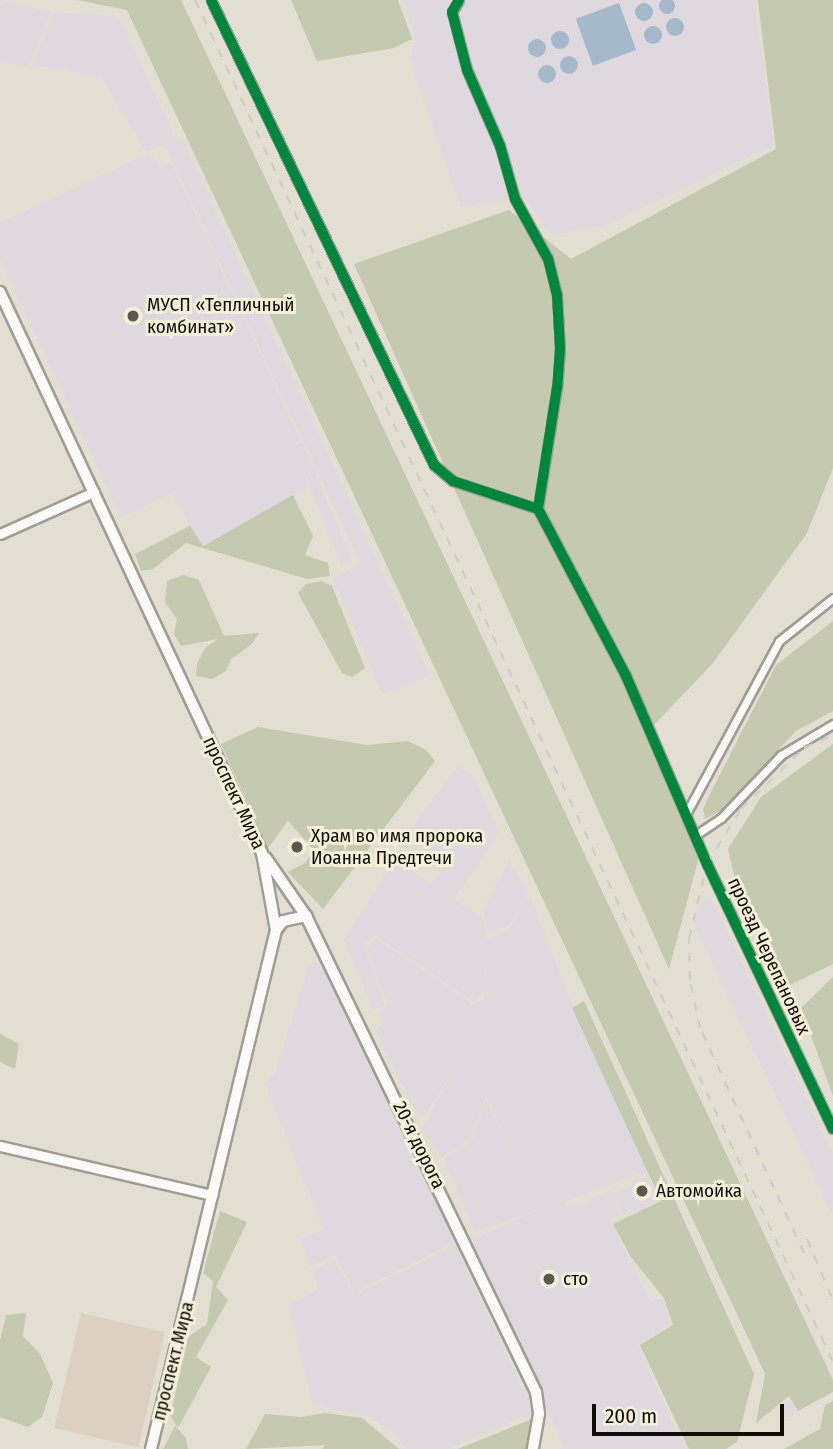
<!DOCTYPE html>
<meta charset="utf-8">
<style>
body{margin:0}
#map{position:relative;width:833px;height:1449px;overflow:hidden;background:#e2ded2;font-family:"Fira Sans Condensed",sans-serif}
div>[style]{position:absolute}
.industrial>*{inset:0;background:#dfd8de;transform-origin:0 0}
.round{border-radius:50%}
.education>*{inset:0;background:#dcd0c2;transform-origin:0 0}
.green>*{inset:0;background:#c5c9af}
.water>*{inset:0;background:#a4bacb;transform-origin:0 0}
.roads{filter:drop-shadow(2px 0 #9f9d94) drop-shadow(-2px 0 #9f9d94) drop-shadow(0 2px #9f9d94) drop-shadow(0 -2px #9f9d94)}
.minor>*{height:7px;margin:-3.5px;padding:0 3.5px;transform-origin:3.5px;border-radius:3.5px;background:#fbfaf8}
.tertiary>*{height:9px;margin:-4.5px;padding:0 4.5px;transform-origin:4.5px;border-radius:4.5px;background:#fbfaf8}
.secondary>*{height:10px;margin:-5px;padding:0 5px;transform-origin:5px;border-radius:5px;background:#fbfaf8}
.rail>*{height:2px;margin-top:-1px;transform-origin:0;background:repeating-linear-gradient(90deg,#cecdca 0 9px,transparent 0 18px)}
.cycleway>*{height:10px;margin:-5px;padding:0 5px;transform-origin:5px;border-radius:5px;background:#00873e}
.dots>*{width:19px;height:19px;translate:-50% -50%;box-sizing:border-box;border:4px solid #f5eed9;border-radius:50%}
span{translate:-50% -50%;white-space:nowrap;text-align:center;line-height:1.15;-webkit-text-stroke:6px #f5eed9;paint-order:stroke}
.poi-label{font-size:19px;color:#100e07}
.left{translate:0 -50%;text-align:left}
.street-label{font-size:19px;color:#100e07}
.scale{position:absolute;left:592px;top:1404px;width:192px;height:32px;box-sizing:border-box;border:4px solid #100e07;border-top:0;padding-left:9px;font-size:21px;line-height:24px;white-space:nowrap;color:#100e07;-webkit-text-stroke:5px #f5eed9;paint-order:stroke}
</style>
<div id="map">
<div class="industrial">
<div style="clip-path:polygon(0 0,50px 12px,28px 67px,0 61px)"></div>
<div style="clip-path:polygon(402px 0,754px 0,774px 145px,605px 226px,550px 235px,525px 197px,461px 207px,410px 59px,416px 40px)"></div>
<div style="clip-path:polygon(55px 12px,119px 17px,175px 139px,181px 137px,430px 676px,382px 694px,333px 578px,361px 564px,165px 144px,146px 152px,101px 76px,32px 65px)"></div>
<div style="clip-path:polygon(150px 153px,160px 168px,171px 163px,300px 440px,294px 446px,302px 442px,352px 561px,342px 567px,303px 468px,308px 487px,202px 546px,172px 493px,121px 517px,0 258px,0 223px)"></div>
<div style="clip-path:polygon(458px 766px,473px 776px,499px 833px,454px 899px,485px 921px,486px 940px,512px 927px,519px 909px,507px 927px,489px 932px,483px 911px,509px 860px,528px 894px,519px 908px,530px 896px,578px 1020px,649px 1170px,563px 1202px,567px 1210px,610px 1191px,620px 1214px,609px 1220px,650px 1302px,664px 1298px,672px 1323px,637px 1344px,683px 1449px,566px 1449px,469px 1241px,543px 1208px,475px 1232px,444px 1158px,473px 1141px,486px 1101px,515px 1156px,486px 1095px,471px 1138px,442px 1157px,422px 1129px,454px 1070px,424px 1116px,415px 1110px,376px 1030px,383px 1025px,379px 1014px,388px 1003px,367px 948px,377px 939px,471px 1004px,470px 1007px,485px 998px,486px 954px,484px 989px,475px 1002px,375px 936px,363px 943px,384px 1005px,373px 1010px,344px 939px,395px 860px,432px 884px,446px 864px,407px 834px)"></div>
<div style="clip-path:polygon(711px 898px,833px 1156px,833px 1215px,694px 925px,698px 905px)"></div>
<div style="clip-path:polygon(323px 961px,456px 1241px,355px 1292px,336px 1255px,310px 1266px,301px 1239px,324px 1229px,265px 1084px,275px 1073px,310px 964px)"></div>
<div style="left:648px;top:1177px;width:25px;height:38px;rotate:64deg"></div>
<div style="clip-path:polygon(455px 1246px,533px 1412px,447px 1449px,408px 1449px,391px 1430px,366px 1415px,313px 1405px,289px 1305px,318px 1290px,313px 1270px,334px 1260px,354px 1295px)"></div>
<div class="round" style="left:780px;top:1401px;width:16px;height:16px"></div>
</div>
<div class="education">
<div style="left:81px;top:1313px;width:86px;height:118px;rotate:13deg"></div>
</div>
<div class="green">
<div style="clip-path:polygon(77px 0,181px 0,833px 1380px,833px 1392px,798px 1411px,789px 1396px,756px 1423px,765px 1374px,127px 10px)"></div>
<div style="clip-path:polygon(291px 0,398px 0,412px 39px,394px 48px,317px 61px)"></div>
<div style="clip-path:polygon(758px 0,833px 0,833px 468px,807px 533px,713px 663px,653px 726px,699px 857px,669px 969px,354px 264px,509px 210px,571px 259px,776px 149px)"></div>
<div style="clip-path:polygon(293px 495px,313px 536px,305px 555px,328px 563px,330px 576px,307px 579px,186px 543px,153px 569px,141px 571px,135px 554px,190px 526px,203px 546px)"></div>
<div style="clip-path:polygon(183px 575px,199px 580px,224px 636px,259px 633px,251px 645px,231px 659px,226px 671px,212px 679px,196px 676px,197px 663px,206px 647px,218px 639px,181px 646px,174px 634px,177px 619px,165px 602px,167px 581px)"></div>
<div style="clip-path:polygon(322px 581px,332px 586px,365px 668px,352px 677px,342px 673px,298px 593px,306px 584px)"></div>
<div style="clip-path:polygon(833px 621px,833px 711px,796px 731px,722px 810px,705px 819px,703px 809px,711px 792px,776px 665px)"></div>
<div style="clip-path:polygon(258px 727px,367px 745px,408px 741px,426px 750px,435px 761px,323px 909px,288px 872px,305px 863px,314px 850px,288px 821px,268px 848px,221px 744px)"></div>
<div style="clip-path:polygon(833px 744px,833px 964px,786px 987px,764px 926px,738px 891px,728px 849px,761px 797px)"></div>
<div style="clip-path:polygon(833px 977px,833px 1096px,801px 1008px)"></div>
<div style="clip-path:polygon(584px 1001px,754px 1374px,737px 1442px,726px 1449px,689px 1449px,640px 1345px,673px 1325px,664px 1298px,631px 1257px,613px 1224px,661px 1201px,572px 1008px)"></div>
<div style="clip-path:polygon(0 1034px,19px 1044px,15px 1069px,0 1062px)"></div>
<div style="clip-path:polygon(220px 1211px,247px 1222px,216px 1287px,228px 1300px,196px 1357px,211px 1367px,178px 1428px,171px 1417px,173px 1404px,188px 1337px,207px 1324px,213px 1281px,203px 1273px)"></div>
<div style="clip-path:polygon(26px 1313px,23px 1336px,40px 1354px,53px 1383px,42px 1417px,28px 1427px,0 1417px,0 1341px,6px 1315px)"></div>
<div style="clip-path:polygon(833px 1401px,833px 1449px,784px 1449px,820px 1429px,825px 1405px)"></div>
<div style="clip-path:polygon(325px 1413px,362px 1418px,399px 1449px,322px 1449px,326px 1445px,246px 1449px,265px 1414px,301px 1417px)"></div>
<div style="clip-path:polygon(532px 1419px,526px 1449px,458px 1449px)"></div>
<div style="clip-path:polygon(175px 1426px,186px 1438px,188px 1449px,163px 1449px)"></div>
</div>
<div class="water">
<div class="round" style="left:659px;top:-2px;width:16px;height:16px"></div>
<div style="left:619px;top:3px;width:50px;height:46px;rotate:70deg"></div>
<div class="round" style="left:635px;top:3px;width:18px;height:18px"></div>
<div class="round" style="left:666px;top:18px;width:18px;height:18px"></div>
<div class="round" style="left:644px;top:26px;width:18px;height:18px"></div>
<div class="round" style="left:551px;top:31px;width:18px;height:18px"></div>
<div class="round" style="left:528px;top:39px;width:18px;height:18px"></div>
<div class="round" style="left:560px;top:56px;width:18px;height:18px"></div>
<div class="round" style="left:538px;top:65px;width:18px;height:18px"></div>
</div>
<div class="roads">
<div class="minor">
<div style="left:211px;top:0;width:516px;rotate:64.38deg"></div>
<div style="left:434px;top:465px;width:25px;rotate:40deg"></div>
<div style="left:453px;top:481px;width:89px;rotate:18.2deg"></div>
<div style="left:538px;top:509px;width:189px;rotate:62.2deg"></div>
<div style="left:626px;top:676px;width:205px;rotate:66.7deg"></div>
<div style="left:707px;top:864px;width:293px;rotate:64.6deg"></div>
<div style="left:459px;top:0;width:14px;rotate:120deg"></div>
<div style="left:452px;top:12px;width:60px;rotate:75.5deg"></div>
<div style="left:467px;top:70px;width:83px;rotate:66.5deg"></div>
<div style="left:500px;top:146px;width:55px;rotate:74.2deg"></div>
<div style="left:515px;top:199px;width:68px;rotate:61.2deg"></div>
<div style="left:548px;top:259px;width:38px;rotate:76deg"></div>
<div style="left:557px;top:296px;width:52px;rotate:86.7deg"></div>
<div style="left:560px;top:348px;width:39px;rotate:94deg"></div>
<div style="left:557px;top:387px;width:123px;rotate:98.9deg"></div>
<div style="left:687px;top:812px;width:194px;rotate:-61.7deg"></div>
<div style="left:779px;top:641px;width:69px;rotate:-38.5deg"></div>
<div style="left:697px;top:834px;width:29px;rotate:-34deg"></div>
<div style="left:721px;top:818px;width:87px;rotate:-46.4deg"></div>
<div style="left:781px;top:755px;width:61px;rotate:-30.8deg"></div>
</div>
<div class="tertiary">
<div style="left:0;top:534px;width:103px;rotate:-24.1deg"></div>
<div style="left:0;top:1146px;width:218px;rotate:13deg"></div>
</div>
<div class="secondary">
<div style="left:0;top:292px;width:619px;rotate:64.97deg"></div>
<div style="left:262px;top:853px;width:78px;rotate:79.7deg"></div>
<div style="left:276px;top:930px;width:534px;rotate:103.54deg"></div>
<div style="left:266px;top:858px;width:70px;rotate:55.4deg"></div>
<div style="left:306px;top:916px;width:529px;rotate:64.21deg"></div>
<div style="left:536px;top:1392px;width:22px;rotate:82deg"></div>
<div style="left:539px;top:1414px;width:36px;rotate:100deg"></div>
<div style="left:276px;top:930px;width:11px;rotate:-52deg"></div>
<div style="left:283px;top:921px;width:24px;rotate:-12deg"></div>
</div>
</div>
<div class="rail">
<div style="left:195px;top:0;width:1504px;rotate:64.9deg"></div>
<div style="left:807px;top:1239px;width:66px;rotate:66.9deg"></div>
<div style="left:804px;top:1253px;width:248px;rotate:-114.8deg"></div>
<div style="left:700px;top:1028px;width:49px;rotate:-101.8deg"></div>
<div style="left:690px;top:980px;width:41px;rotate:-91.4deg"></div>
<div style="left:689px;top:939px;width:77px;rotate:-76.5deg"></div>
<div style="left:707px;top:864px;width:65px;rotate:-58.3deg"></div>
<div style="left:741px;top:809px;width:88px;rotate:-44.1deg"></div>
<div style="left:804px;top:748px;width:32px;rotate:-24deg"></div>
</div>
<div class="cycleway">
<div style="left:211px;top:0;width:516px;rotate:64.38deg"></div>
<div style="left:434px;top:465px;width:25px;rotate:40deg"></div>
<div style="left:453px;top:481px;width:89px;rotate:18.2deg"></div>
<div style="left:538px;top:509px;width:189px;rotate:62.2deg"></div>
<div style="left:626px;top:676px;width:205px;rotate:66.7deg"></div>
<div style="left:707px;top:864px;width:293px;rotate:64.6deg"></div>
<div style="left:459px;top:0;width:14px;rotate:120deg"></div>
<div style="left:452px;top:12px;width:60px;rotate:75.5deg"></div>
<div style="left:467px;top:70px;width:83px;rotate:66.5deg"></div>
<div style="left:500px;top:146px;width:55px;rotate:74.2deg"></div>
<div style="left:515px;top:199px;width:68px;rotate:61.2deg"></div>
<div style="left:548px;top:259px;width:38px;rotate:76deg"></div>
<div style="left:557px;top:296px;width:52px;rotate:86.7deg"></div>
<div style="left:560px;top:348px;width:39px;rotate:94deg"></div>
<div style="left:557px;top:387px;width:123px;rotate:98.9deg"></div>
</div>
<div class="dots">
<div style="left:133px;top:316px;background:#5a574e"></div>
<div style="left:297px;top:847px;background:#5a574e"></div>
<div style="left:642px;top:1191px;background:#5a574e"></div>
<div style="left:549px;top:1279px;background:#5a574e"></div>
</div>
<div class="poi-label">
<span class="left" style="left:147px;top:316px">МУСП «Тепличный<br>комбинат»</span>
<span class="left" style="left:311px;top:847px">Храм во имя пророка<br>Иоанна Предтечи</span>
<span class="left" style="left:656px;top:1191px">Автомойка</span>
<span class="left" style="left:563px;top:1279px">сто</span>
</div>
<div class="street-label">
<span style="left:234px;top:793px;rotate:65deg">проспект Мира</span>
<span style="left:769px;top:956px;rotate:65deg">проезд Черепановых</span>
<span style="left:419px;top:1145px;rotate:64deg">20-я дорога</span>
<span style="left:173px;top:1361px;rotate:-76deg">проспект Мира</span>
</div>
<div class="scale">200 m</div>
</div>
